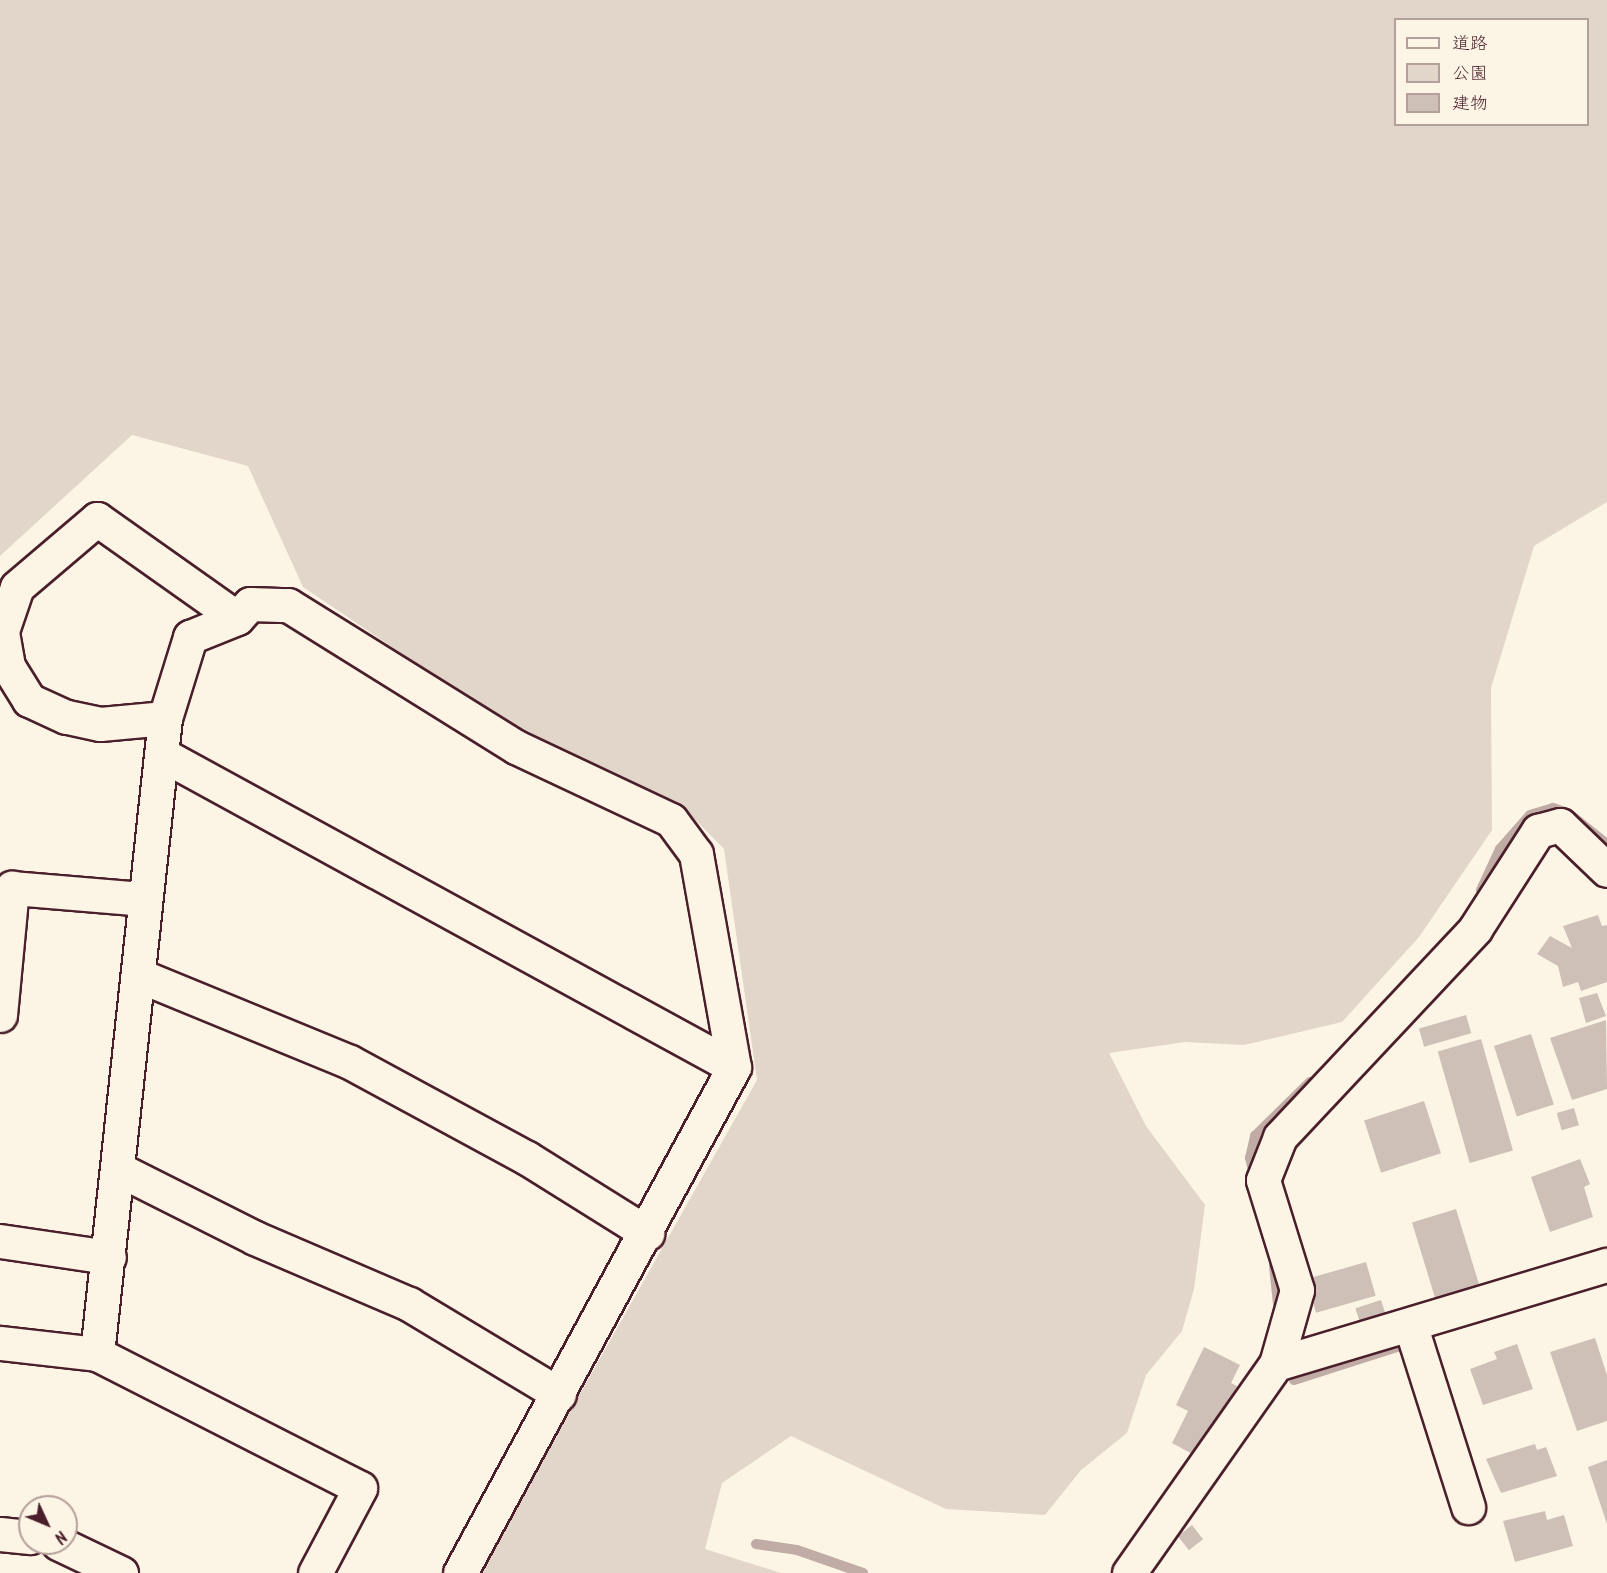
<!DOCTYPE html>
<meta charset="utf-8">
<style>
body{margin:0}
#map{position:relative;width:1607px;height:1573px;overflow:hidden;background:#fcf5e5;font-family:Kalam,"Klee One",sans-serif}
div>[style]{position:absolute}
.green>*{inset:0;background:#e2d5ca}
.stream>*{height:10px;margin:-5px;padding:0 5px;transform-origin:5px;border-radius:5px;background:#c0aca5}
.building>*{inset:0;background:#cfc0b7;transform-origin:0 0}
.roads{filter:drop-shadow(2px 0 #4a1f2b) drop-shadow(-2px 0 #4a1f2b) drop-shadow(0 2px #4a1f2b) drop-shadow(0 -2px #4a1f2b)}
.minor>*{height:33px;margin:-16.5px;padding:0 16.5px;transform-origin:16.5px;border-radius:16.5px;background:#fcf5e5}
span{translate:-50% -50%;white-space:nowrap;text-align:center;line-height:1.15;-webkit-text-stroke:5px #fcf5e5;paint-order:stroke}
.legend{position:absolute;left:1394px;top:18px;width:195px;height:108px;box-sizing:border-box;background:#fcf5e5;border:2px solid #b59f9b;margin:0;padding:8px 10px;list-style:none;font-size:18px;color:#4a1f2b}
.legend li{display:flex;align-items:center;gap:12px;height:30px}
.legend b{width:30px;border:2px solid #b59f9b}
.north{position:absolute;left:18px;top:1495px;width:60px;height:60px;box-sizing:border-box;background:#fcf5e5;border:2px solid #b59f9b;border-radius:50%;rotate:134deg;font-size:16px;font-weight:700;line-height:24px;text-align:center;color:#4a1f2b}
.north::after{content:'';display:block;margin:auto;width:21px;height:27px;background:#4a1f2b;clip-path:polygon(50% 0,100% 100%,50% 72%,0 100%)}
</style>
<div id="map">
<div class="green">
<div style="clip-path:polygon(evenodd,0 0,1607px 0,1607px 502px,1534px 546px,1491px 688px,1492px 830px,1419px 937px,1342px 1022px,1244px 1045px,1185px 1042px,1109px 1053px,1146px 1126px,1205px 1205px,1194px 1289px,1182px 1331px,1146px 1375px,1127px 1433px,1081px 1470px,1045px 1515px,946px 1509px,791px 1436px,722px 1483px,705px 1549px,781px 1573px,479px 1573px,757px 1080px,724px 849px,680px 804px,521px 734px,303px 587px,248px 466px,132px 435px,0 556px,0 0,1396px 20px,1588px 20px,1588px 124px,1396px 124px,1396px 20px)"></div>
</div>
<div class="stream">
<div style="left:1481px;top:890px;width:45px;rotate:-65.1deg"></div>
<div style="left:1500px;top:849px;width:45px;rotate:-48.6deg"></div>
<div style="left:1530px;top:815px;width:24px;rotate:-17deg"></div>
<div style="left:1553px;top:808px;width:16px;rotate:18deg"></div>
<div style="left:1568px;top:813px;width:50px;rotate:38.5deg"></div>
<div style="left:1255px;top:1178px;width:21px;rotate:-104deg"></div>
<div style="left:1250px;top:1158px;width:23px;rotate:-77deg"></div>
<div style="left:1255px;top:1136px;width:77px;rotate:-44.5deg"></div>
<div style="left:1274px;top:1266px;width:38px;rotate:84deg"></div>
<div style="left:1294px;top:1380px;width:114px;rotate:-17.8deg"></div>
<div style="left:756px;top:1544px;width:41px;rotate:8.3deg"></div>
<div style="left:797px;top:1550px;width:70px;rotate:19.2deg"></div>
</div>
<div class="building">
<div style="clip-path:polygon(1598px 915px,1602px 926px,1607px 925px,1607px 982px,1581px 991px,1578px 982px,1563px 987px,1558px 966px,1537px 954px,1550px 936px,1572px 948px,1563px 926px)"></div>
<div style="clip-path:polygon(1597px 993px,1606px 1016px,1586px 1023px,1579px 998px)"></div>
<div style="left:1466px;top:1015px;width:19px;height:49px;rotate:74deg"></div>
<div style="clip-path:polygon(1606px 1020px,1607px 1089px,1572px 1100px,1550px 1038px)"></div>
<div style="left:1531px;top:1034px;width:74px;height:39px;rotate:72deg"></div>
<div style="left:1481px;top:1039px;width:116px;height:45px;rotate:74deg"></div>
<div style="left:1424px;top:1101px;width:55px;height:63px;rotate:72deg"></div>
<div style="left:1574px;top:1108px;width:18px;height:18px;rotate:74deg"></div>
<div style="clip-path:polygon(1580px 1159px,1590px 1184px,1584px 1187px,1593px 1217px,1550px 1232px,1531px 1177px)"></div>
<div style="left:1456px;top:1209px;width:87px;height:46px;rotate:73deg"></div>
<div style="left:1366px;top:1262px;width:35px;height:62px;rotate:74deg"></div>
<div style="left:1381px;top:1300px;width:16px;height:27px;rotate:72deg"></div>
<div style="clip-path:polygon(1595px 1338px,1607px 1375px,1607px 1421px,1577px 1431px,1550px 1352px)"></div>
<div style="clip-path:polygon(1517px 1344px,1533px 1389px,1483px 1405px,1470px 1369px,1497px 1359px,1494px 1352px)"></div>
<div style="clip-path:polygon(1204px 1347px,1240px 1365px,1231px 1383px,1237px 1386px,1218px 1425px,1212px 1423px,1196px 1456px,1172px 1443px,1188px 1411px,1176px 1405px)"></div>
<div style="clip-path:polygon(1535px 1444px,1537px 1450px,1546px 1447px,1557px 1476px,1501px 1493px,1486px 1459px)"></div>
<div style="clip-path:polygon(1607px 1460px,1607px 1524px,1588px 1467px)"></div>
<div style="clip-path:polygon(1545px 1511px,1547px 1520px,1564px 1515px,1573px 1546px,1515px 1562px,1503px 1521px)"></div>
<div style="left:1192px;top:1525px;width:18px;height:18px;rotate:52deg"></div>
</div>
<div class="roads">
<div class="minor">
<div style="left:165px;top:718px;width:65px;rotate:174.7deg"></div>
<div style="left:100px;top:724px;width:35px;rotate:-168deg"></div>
<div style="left:66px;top:717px;width:41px;rotate:-155.3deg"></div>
<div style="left:29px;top:700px;width:40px;rotate:-122deg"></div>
<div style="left:8px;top:666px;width:36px;rotate:-100deg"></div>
<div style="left:2px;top:631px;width:46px;rotate:-71.2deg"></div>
<div style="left:17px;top:587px;width:105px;rotate:-40.4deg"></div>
<div style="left:97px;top:519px;width:171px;rotate:35.3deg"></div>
<div style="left:165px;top:756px;width:648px;rotate:28.66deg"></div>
<div style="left:138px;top:975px;width:229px;rotate:22.3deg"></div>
<div style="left:350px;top:1062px;width:201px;rotate:28.5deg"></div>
<div style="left:527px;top:1158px;width:142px;rotate:32deg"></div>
<div style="left:0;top:1015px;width:128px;rotate:-84.6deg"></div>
<div style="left:12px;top:888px;width:132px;rotate:4.8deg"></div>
<div style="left:118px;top:1169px;width:153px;rotate:26.7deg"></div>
<div style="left:255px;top:1238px;width:168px;rotate:23.2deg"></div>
<div style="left:409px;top:1304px;width:175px;rotate:31deg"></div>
<div style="left:0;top:1241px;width:110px;rotate:8.4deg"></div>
<div style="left:1411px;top:1327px;width:189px;rotate:72.4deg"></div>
<div style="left:0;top:1343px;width:98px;rotate:6.5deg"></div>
<div style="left:97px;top:1354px;width:295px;rotate:27deg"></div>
<div style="left:360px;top:1488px;width:96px;rotate:117.9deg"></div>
<div style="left:97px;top:1354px;width:640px;rotate:-83.9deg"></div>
<div style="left:165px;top:718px;width:85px;rotate:-72.8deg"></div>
<div style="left:190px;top:637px;width:51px;rotate:-22deg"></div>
<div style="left:237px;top:618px;width:19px;rotate:-47deg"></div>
<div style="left:250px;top:604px;width:38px;rotate:2deg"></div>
<div style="left:288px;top:605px;width:269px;rotate:31.9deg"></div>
<div style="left:516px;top:747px;width:171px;rotate:25.2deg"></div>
<div style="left:671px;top:820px;width:42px;rotate:53.7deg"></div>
<div style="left:696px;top:854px;width:216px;rotate:79.9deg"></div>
<div style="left:734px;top:1067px;width:575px;rotate:118.44deg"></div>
<div style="left:1276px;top:1364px;width:77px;rotate:-74.2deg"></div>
<div style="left:1297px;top:1290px;width:115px;rotate:-107.2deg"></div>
<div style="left:1263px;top:1180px;width:46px;rotate:-68.4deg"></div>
<div style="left:1280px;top:1137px;width:285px;rotate:-46.8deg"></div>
<div style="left:1475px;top:929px;width:117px;rotate:-57.3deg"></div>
<div style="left:1538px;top:831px;width:23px;rotate:-15deg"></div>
<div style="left:1560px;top:825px;width:65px;rotate:43.8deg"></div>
<div style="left:0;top:1534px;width:30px;rotate:6deg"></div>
<div style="left:58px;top:1543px;width:70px;rotate:25.5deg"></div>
<div style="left:1129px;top:1573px;width:256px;rotate:-54.9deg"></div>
<div style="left:1276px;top:1364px;width:345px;rotate:-16.7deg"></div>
</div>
</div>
<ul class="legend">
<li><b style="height:8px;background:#fcf5e5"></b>道路</li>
<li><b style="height:16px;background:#e2d5ca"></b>公園</li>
<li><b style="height:16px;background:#cfc0b7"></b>建物</li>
</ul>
<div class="north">N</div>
</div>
